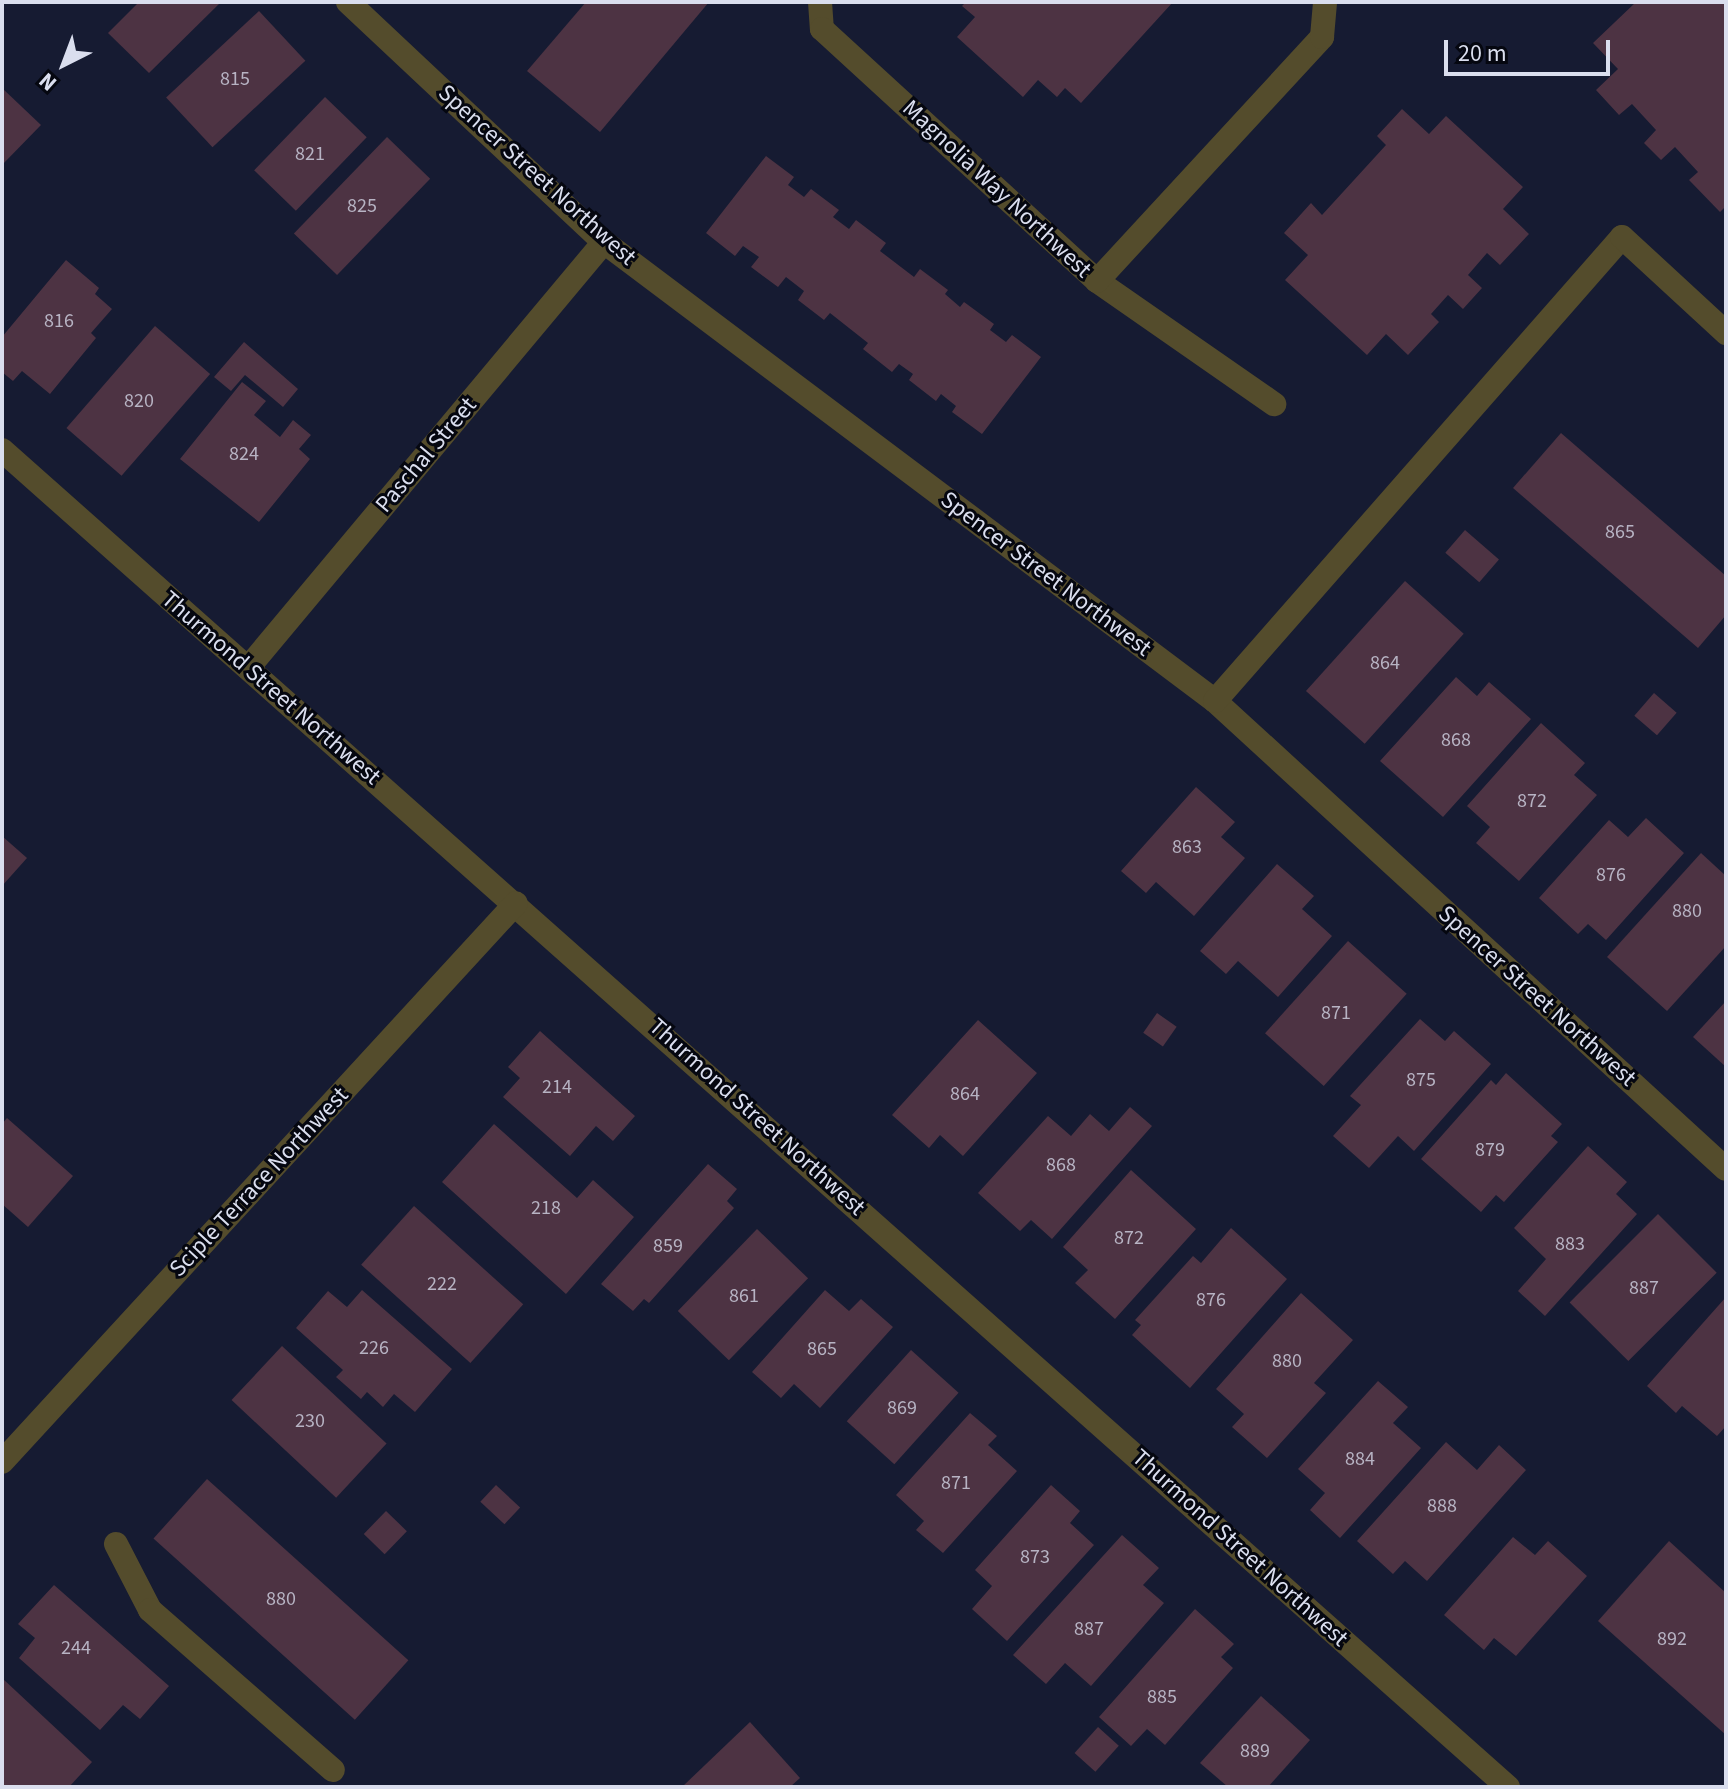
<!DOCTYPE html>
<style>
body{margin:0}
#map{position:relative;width:1728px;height:1789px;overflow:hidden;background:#161b32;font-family:"Source Sans 3",sans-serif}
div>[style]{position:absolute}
.building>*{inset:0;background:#4d3343;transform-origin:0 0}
.service>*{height:24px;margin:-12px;padding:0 12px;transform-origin:12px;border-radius:12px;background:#544c2c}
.minor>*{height:24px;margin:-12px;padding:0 12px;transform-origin:12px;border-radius:12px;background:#544c2c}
span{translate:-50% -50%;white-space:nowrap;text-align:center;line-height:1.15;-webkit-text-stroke:6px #050710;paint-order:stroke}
.number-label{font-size:20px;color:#b7b3c3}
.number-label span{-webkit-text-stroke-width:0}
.street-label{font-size:24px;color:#dadeee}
.frame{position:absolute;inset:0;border:4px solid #dadeee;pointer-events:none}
.north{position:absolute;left:24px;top:24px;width:80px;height:80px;-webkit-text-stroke:6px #050710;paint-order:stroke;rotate:222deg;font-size:22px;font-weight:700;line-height:32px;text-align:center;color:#dadeee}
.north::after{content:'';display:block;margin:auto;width:28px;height:36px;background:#dadeee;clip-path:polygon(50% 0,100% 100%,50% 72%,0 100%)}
.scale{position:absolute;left:1444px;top:40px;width:166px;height:36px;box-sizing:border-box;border:4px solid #dadeee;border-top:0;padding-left:10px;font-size:24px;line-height:28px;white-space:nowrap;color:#dadeee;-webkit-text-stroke:6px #050710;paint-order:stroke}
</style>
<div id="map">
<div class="building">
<div style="clip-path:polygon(139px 2px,221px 2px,149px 73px,108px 33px)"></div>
<div style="clip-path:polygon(586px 2px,709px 2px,600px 132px,527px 71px)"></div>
<div style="clip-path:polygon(966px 2px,1173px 2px,1081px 103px,1065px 88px,1057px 97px,1038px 80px,1023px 97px,957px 37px,975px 17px,962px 6px)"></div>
<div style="clip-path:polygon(1636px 2px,1726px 2px,1726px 206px,1720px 212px,1689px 180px,1698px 172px,1675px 147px,1661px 160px,1644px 143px,1656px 130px,1632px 104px,1619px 115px,1596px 90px,1618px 69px,1593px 43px)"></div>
<div style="left:259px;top:11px;width:68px;height:127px;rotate:47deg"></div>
<div style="clip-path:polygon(2px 88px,41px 125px,2px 165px)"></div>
<div style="left:325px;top:97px;width:58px;height:102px;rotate:44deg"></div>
<div style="clip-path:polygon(1402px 109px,1429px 134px,1446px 116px,1523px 187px,1503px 209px,1529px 234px,1500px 265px,1487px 253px,1468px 275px,1482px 288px,1463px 309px,1448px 295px,1431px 314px,1439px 322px,1408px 355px,1386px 334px,1367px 355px,1285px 280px,1308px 255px,1284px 233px,1311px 203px,1322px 215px,1386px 145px,1377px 136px)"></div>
<div style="left:387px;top:137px;width:60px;height:134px;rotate:44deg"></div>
<div style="clip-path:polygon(766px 156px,794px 177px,788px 185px,804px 197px,811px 189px,839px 210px,833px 217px,849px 229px,856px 220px,886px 243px,880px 251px,914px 277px,920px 269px,948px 290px,945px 294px,960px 307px,964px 302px,994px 324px,990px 330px,1006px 342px,1012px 335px,1041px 357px,982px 434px,952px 412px,956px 406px,941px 394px,936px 401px,909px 380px,913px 374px,899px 364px,892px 372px,863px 349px,868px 343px,830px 313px,824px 320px,798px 300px,804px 291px,786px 277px,778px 287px,751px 267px,759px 257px,743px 246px,735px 256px,706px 233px)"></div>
<div style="clip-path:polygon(66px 260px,99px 288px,95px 294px,112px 309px,91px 333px,96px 338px,50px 394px,22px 371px,13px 381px,2px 372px,2px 337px)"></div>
<div style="left:155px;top:326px;width:73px;height:135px;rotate:41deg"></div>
<div style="clip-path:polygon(244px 342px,298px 389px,283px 407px,245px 375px,231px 391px,214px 377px)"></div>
<div style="clip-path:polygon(242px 382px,266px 401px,254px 415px,280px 437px,293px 420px,311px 435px,299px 449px,310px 459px,259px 522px,180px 459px)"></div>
<div style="clip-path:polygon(1561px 433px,1726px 576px,1726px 615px,1698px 648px,1513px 488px)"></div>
<div style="left:1465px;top:530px;width:45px;height:30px;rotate:41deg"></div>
<div style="left:1405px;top:581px;width:79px;height:148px;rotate:42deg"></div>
<div style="clip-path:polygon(1456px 677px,1477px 696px,1489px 682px,1531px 719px,1443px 817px,1380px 761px)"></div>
<div style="left:1654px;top:693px;width:30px;height:30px;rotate:41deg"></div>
<div style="clip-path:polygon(1541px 723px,1585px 763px,1574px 775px,1597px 795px,1519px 881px,1476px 843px,1490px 827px,1467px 806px)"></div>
<div style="clip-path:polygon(1196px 787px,1235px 822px,1221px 837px,1245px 858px,1194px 916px,1156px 882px,1146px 893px,1121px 871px)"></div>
<div style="clip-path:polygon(1646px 818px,1684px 853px,1606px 940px,1588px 924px,1578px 934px,1539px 898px,1609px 820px,1628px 837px)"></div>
<div style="clip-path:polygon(2px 836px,27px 858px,2px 886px)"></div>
<div style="clip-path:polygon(1701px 853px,1726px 876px,1726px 946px,1667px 1011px,1607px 957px)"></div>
<div style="clip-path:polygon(1277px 864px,1314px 896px,1302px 909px,1332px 936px,1278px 997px,1238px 961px,1226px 974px,1200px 951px)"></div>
<div style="left:1348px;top:941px;width:79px;height:124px;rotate:42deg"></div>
<div style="clip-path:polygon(1726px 1001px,1726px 1067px,1693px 1037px)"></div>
<div style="left:1157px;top:1013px;width:24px;height:24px;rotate:35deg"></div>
<div style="clip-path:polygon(1420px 1019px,1445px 1041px,1454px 1031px,1491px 1064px,1414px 1151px,1398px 1136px,1369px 1168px,1333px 1136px,1361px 1105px,1350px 1096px)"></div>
<div style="clip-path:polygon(978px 1020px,1037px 1073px,963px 1156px,940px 1135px,929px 1148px,892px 1115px)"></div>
<div style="clip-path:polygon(540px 1031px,635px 1116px,613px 1141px,596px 1126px,570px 1156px,503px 1097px,520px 1078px,508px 1067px)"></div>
<div style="clip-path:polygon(1506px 1073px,1562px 1124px,1551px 1136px,1558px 1142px,1504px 1202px,1496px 1195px,1481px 1212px,1421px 1159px,1491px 1080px,1496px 1085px)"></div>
<div style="clip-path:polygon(1130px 1107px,1152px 1126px,1052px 1239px,1031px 1220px,1020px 1231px,978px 1193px,1048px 1116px,1071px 1136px,1090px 1114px,1109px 1131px)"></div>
<div style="clip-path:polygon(7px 1118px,73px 1176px,28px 1227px,2px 1204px,2px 1124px)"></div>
<div style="clip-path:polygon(494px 1124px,577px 1198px,593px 1180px,634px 1217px,566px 1294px,442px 1182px)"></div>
<div style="clip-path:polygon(1588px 1146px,1627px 1182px,1616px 1194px,1637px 1214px,1545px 1316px,1518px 1291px,1546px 1259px,1514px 1228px)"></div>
<div style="clip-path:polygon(708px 1164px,737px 1189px,727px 1201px,734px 1208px,649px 1303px,644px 1299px,633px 1311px,601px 1284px)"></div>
<div style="clip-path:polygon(1131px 1170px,1196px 1229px,1115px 1319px,1075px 1283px,1088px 1270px,1063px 1247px)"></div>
<div style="left:414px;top:1206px;width:147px;height:79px;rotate:42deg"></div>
<div style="left:1658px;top:1214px;width:83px;height:125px;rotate:45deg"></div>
<div style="clip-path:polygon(1231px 1228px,1287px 1279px,1190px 1388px,1132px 1335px,1141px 1325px,1135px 1320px,1193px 1256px,1201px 1263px)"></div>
<div style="left:757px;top:1229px;width:71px;height:114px;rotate:44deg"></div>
<div style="clip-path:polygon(362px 1290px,452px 1369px,415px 1412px,394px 1394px,383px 1407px,367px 1392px,361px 1399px,336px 1377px,343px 1370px,296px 1328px,328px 1291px,347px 1307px)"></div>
<div style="clip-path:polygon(825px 1290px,849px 1311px,861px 1299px,893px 1327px,820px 1408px,794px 1384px,781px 1398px,752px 1372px)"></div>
<div style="clip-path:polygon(1301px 1293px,1353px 1340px,1314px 1383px,1326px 1393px,1267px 1458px,1232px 1427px,1244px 1414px,1216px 1389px)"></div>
<div style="clip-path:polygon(1726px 1297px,1726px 1426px,1717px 1436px,1682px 1406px,1676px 1413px,1647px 1386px)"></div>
<div style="left:282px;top:1346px;width:143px;height:74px;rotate:43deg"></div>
<div style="left:911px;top:1350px;width:64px;height:96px;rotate:42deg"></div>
<div style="clip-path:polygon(1378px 1381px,1408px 1407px,1393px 1423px,1421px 1448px,1340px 1538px,1310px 1510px,1325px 1493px,1298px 1469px)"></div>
<div style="clip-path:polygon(970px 1413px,997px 1436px,988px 1445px,1017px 1471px,943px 1553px,916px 1530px,924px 1521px,896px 1495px)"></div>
<div style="clip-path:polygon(1446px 1442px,1477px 1470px,1499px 1445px,1526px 1470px,1427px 1581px,1405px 1561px,1393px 1574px,1357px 1541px)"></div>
<div style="left:207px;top:1479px;width:271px;height:80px;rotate:42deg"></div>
<div style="left:496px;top:1485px;width:33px;height:23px;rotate:43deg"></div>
<div style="clip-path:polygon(1051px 1485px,1080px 1511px,1070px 1523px,1094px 1545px,1007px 1641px,972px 1609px,992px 1586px,975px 1570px)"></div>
<div style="left:386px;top:1511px;width:29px;height:32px;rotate:44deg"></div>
<div style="clip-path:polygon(1122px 1535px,1159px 1568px,1143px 1585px,1164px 1603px,1091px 1686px,1065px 1663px,1046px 1684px,1013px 1655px)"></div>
<div style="clip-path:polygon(1513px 1537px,1535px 1555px,1548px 1541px,1587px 1576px,1516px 1656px,1494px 1638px,1484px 1650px,1444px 1615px)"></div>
<div style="clip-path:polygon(1669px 1541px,1726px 1593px,1726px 1735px,1598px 1621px)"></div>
<div style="clip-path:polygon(54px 1585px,169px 1686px,140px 1719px,123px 1705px,100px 1730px,19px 1658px,35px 1638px,18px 1624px)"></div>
<div style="clip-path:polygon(1195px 1609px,1234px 1644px,1221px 1657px,1233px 1668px,1165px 1745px,1147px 1729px,1131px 1746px,1099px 1717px)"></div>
<div style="clip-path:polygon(2px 1678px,92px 1762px,69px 1787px,2px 1785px)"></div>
<div style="clip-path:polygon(1261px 1696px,1310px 1740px,1268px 1787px,1228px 1787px,1200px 1763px)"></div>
<div style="clip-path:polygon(750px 1722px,800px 1778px,790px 1787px,682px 1787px)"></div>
<div style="left:1098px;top:1727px;width:28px;height:35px;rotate:42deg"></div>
</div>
<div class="service">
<div style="left:1097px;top:281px;width:216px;rotate:34.8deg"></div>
<div style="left:116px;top:1544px;width:74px;rotate:62.7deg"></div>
<div style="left:150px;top:1610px;width:243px;rotate:41.2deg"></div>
</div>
<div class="minor">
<div style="left:348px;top:2px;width:351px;rotate:43.2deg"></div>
<div style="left:604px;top:242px;width:764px;rotate:36.91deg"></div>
<div style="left:1215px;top:701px;width:693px;rotate:42.49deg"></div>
<div style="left:820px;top:2px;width:27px;rotate:86deg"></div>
<div style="left:822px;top:29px;width:373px;rotate:42.5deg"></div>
<div style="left:1097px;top:281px;width:332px;rotate:-47.3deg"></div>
<div style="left:1322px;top:37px;width:35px;rotate:-85deg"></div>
<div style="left:2px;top:450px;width:2014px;rotate:41.6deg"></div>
<div style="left:248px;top:668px;width:555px;rotate:-50.12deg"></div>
<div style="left:1215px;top:701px;width:617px;rotate:-48.74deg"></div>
<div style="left:1622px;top:237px;width:142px;rotate:42.7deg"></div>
<div style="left:2px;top:1462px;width:759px;rotate:-47.4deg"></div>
</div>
<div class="number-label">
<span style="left:235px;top:79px">815</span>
<span style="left:310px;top:154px">821</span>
<span style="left:362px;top:206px">825</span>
<span style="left:59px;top:321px">816</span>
<span style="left:139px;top:401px">820</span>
<span style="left:244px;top:454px">824</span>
<span style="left:1620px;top:532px">865</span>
<span style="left:1385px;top:663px">864</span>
<span style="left:1456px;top:740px">868</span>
<span style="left:1532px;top:801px">872</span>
<span style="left:1187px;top:847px">863</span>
<span style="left:1611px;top:875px">876</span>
<span style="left:1687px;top:911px">880</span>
<span style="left:1336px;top:1013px">871</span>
<span style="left:1421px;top:1080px">875</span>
<span style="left:557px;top:1087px">214</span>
<span style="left:965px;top:1094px">864</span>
<span style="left:1490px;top:1150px">879</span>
<span style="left:1061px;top:1165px">868</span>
<span style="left:546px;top:1208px">218</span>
<span style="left:1129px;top:1238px">872</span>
<span style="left:1570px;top:1244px">883</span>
<span style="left:668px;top:1246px">859</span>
<span style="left:442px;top:1284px">222</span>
<span style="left:1644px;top:1288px">887</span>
<span style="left:744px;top:1296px">861</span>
<span style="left:1211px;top:1300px">876</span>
<span style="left:374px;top:1348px">226</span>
<span style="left:822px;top:1349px">865</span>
<span style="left:1287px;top:1361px">880</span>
<span style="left:902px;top:1408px">869</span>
<span style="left:310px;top:1421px">230</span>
<span style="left:1360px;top:1459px">884</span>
<span style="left:956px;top:1483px">871</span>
<span style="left:1442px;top:1506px">888</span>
<span style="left:1035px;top:1557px">873</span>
<span style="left:281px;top:1599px">880</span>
<span style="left:1089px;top:1629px">887</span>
<span style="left:1672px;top:1639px">892</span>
<span style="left:76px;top:1648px">244</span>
<span style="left:1162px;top:1697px">885</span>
<span style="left:1255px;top:1751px">889</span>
</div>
<div class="street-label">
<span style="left:537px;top:175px;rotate:42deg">Spencer Street Northwest</span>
<span style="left:997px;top:189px;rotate:43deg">Magnolia Way Northwest</span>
<span style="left:426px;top:455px;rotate:-50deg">Paschal Street</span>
<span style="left:1046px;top:574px;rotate:37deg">Spencer Street Northwest</span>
<span style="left:271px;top:688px;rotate:41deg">Thurmond Street Northwest</span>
<span style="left:1537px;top:996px;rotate:42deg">Spencer Street Northwest</span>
<span style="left:757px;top:1117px;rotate:42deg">Thurmond Street Northwest</span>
<span style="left:259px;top:1182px;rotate:-47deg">Sciple Terrace Northwest</span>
<span style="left:1240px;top:1548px;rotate:42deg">Thurmond Street Northwest</span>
</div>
<div class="frame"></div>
<div class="north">N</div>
<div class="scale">20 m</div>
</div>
